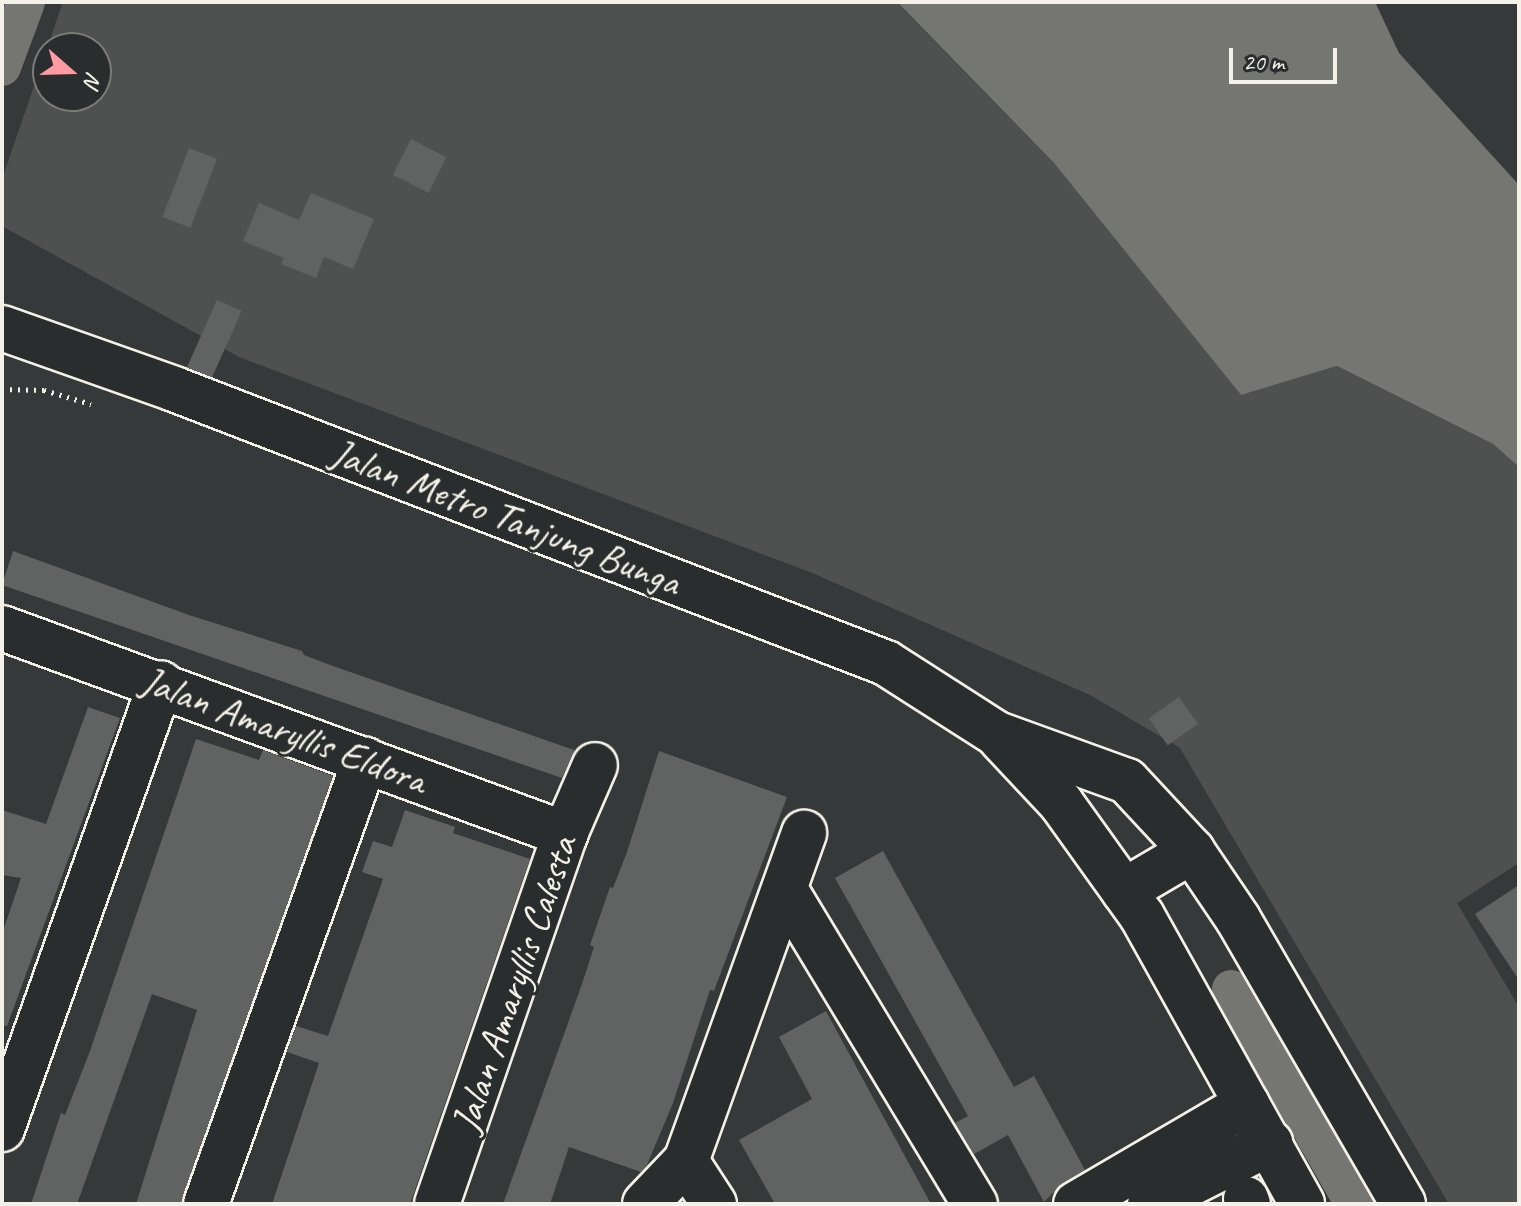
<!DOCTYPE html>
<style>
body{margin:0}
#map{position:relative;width:1521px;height:1206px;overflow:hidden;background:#363939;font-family:Caveat,sans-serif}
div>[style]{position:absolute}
.green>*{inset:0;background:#4e514f}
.water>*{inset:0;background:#757572}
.canal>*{height:38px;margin:-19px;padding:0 19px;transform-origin:19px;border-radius:19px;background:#757572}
.building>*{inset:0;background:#616362;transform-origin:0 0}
.path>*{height:5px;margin-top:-2.5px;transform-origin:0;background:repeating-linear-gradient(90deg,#f4f1e8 0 2px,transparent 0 8px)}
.roads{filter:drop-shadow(2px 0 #f4f1e8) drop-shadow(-2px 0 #f4f1e8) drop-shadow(0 2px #f4f1e8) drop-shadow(0 -2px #f4f1e8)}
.minor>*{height:44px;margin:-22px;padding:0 22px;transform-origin:22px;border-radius:22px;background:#2a2d2e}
.major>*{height:44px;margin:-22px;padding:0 22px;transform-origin:22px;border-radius:22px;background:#2a2d2e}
span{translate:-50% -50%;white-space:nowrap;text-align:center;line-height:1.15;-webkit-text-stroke:6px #2a2d2e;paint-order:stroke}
.street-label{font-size:40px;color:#f4f1e8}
.frame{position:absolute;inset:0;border:4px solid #f4f1e8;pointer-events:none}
.north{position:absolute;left:32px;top:32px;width:80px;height:80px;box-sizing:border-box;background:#2a2d2e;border:2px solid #7b7b78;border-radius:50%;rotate:110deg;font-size:22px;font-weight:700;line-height:32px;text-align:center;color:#f4f1e8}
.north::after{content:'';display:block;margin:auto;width:28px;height:36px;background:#ff9aa2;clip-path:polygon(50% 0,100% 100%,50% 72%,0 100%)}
.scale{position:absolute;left:1229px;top:48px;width:108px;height:36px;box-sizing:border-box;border:4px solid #f4f1e8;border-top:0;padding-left:10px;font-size:24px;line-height:28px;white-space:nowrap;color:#f4f1e8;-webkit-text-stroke:6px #2a2d2e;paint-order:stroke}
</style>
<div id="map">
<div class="green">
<div style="clip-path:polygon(evenodd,63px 2px,896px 2px,1054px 163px,1241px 395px,1337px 366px,1493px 444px,1519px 467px,1519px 863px,1457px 903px,1519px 1007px,1519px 1204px,1449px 1204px,1180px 748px,1090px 695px,810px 572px,239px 357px,2px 226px,2px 179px,63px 2px,48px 48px,96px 48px,96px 96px,48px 96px,48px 48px)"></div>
</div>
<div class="water">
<div style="clip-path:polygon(897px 2px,1375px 2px,1399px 53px,1519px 185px,1519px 467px,1493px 444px,1337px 366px,1241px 395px,1054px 163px)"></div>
</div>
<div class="canal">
<div style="left:2px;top:67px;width:69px;rotate:-69.7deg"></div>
<div style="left:1231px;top:989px;width:248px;rotate:60.2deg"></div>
</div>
<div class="building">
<div style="left:411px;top:139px;width:40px;height:40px;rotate:27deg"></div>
<div style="left:189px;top:148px;width:30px;height:74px;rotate:21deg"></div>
<div style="clip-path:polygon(311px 193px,374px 219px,353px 269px,324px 257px,316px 278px,281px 264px,284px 258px,243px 241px,259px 203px,299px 220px)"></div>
<div style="left:217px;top:300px;width:27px;height:74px;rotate:24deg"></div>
<div style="clip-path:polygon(13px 551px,189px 615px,302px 651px,304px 655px,333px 666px,574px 750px,573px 754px,562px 778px,2px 585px)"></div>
<div style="left:1179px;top:697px;width:33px;height:37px;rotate:55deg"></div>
<div style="clip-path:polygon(88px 707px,120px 718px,7px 1026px,2px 1025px,2px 934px,21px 878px,2px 875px,2px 810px,46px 824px)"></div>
<div style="clip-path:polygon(196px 739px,259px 760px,263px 750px,333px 776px,182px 1204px,136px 1204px,197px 1010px,152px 994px,77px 1204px,31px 1204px,61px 1113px,65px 1115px,90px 1051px)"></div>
<div style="clip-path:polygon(659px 751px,787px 797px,714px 991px,710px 990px,673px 1103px,647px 1165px,641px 1172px,569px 1147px,550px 1204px,503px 1204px,582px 984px,594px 947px,590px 945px,610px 887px,613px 888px,627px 852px)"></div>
<div style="clip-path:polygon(405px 810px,455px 827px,453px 833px,530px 859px,410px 1204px,272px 1204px,319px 1063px,287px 1052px,296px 1026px,328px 1036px,383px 879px,362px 872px,373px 841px,392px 847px)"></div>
<div style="clip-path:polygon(883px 851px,1014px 1087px,1034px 1076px,1085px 1170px,1063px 1183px,1044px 1202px,1008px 1135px,974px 1154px,955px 1123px,968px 1116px,835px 878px)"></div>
<div style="clip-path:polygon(1519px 885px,1519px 980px,1475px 914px)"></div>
<div style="clip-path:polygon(826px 1011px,877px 1105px,931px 1204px,775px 1204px,739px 1140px,812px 1099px,779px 1037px)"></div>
</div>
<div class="path">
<div style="left:2px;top:389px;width:42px;rotate:1.4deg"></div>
<div style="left:44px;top:390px;width:49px;rotate:16.6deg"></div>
</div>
<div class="roads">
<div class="minor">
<div style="left:2px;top:628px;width:600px;rotate:20.1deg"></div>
<div style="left:786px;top:891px;width:366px;rotate:58.9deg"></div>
<div style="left:2px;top:1129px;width:473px;rotate:-70.4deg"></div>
<div style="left:1246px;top:1199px;width:5px;rotate:68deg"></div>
<div style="left:206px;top:1204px;width:472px;rotate:-70.3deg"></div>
<div style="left:437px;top:1204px;width:392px;rotate:-70.9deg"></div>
<div style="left:565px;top:834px;width:75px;rotate:-66.5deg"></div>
<div style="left:645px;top:1204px;width:59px;rotate:-46.4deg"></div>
<div style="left:714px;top:1204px;width:51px;rotate:-123.1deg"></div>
<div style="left:686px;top:1161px;width:349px;rotate:-70.2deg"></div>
<div style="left:1076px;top:1204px;width:198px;rotate:-30.3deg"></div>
<div style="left:1150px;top:1204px;width:135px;rotate:-26.9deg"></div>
</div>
<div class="major">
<div style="left:2px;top:328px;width:182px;rotate:19.5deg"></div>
<div style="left:174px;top:389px;width:763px;rotate:21.05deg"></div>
<div style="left:886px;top:663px;width:132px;rotate:32.6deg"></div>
<div style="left:997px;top:734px;width:138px;rotate:19.9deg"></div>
<div style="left:1127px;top:781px;width:96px;rotate:47.1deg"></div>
<div style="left:1192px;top:851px;width:82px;rotate:55.9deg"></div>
<div style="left:1238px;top:919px;width:329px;rotate:59.9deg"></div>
<div style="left:1001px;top:739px;width:88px;rotate:46.8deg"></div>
<div style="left:1061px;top:803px;width:139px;rotate:54.4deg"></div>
<div style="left:1142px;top:916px;width:329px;rotate:60.9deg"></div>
<div style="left:1124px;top:891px;width:79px;rotate:-30.5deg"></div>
</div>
</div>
<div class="street-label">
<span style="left:506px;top:517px;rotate:21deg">Jalan Metro Tanjung Bunga</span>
<span style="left:284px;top:730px;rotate:20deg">Jalan Amaryllis Eldora</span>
<span style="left:514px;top:984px;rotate:-71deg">Jalan Amaryllis Calesta</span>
</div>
<div class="frame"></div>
<div class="north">N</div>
<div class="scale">20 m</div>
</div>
